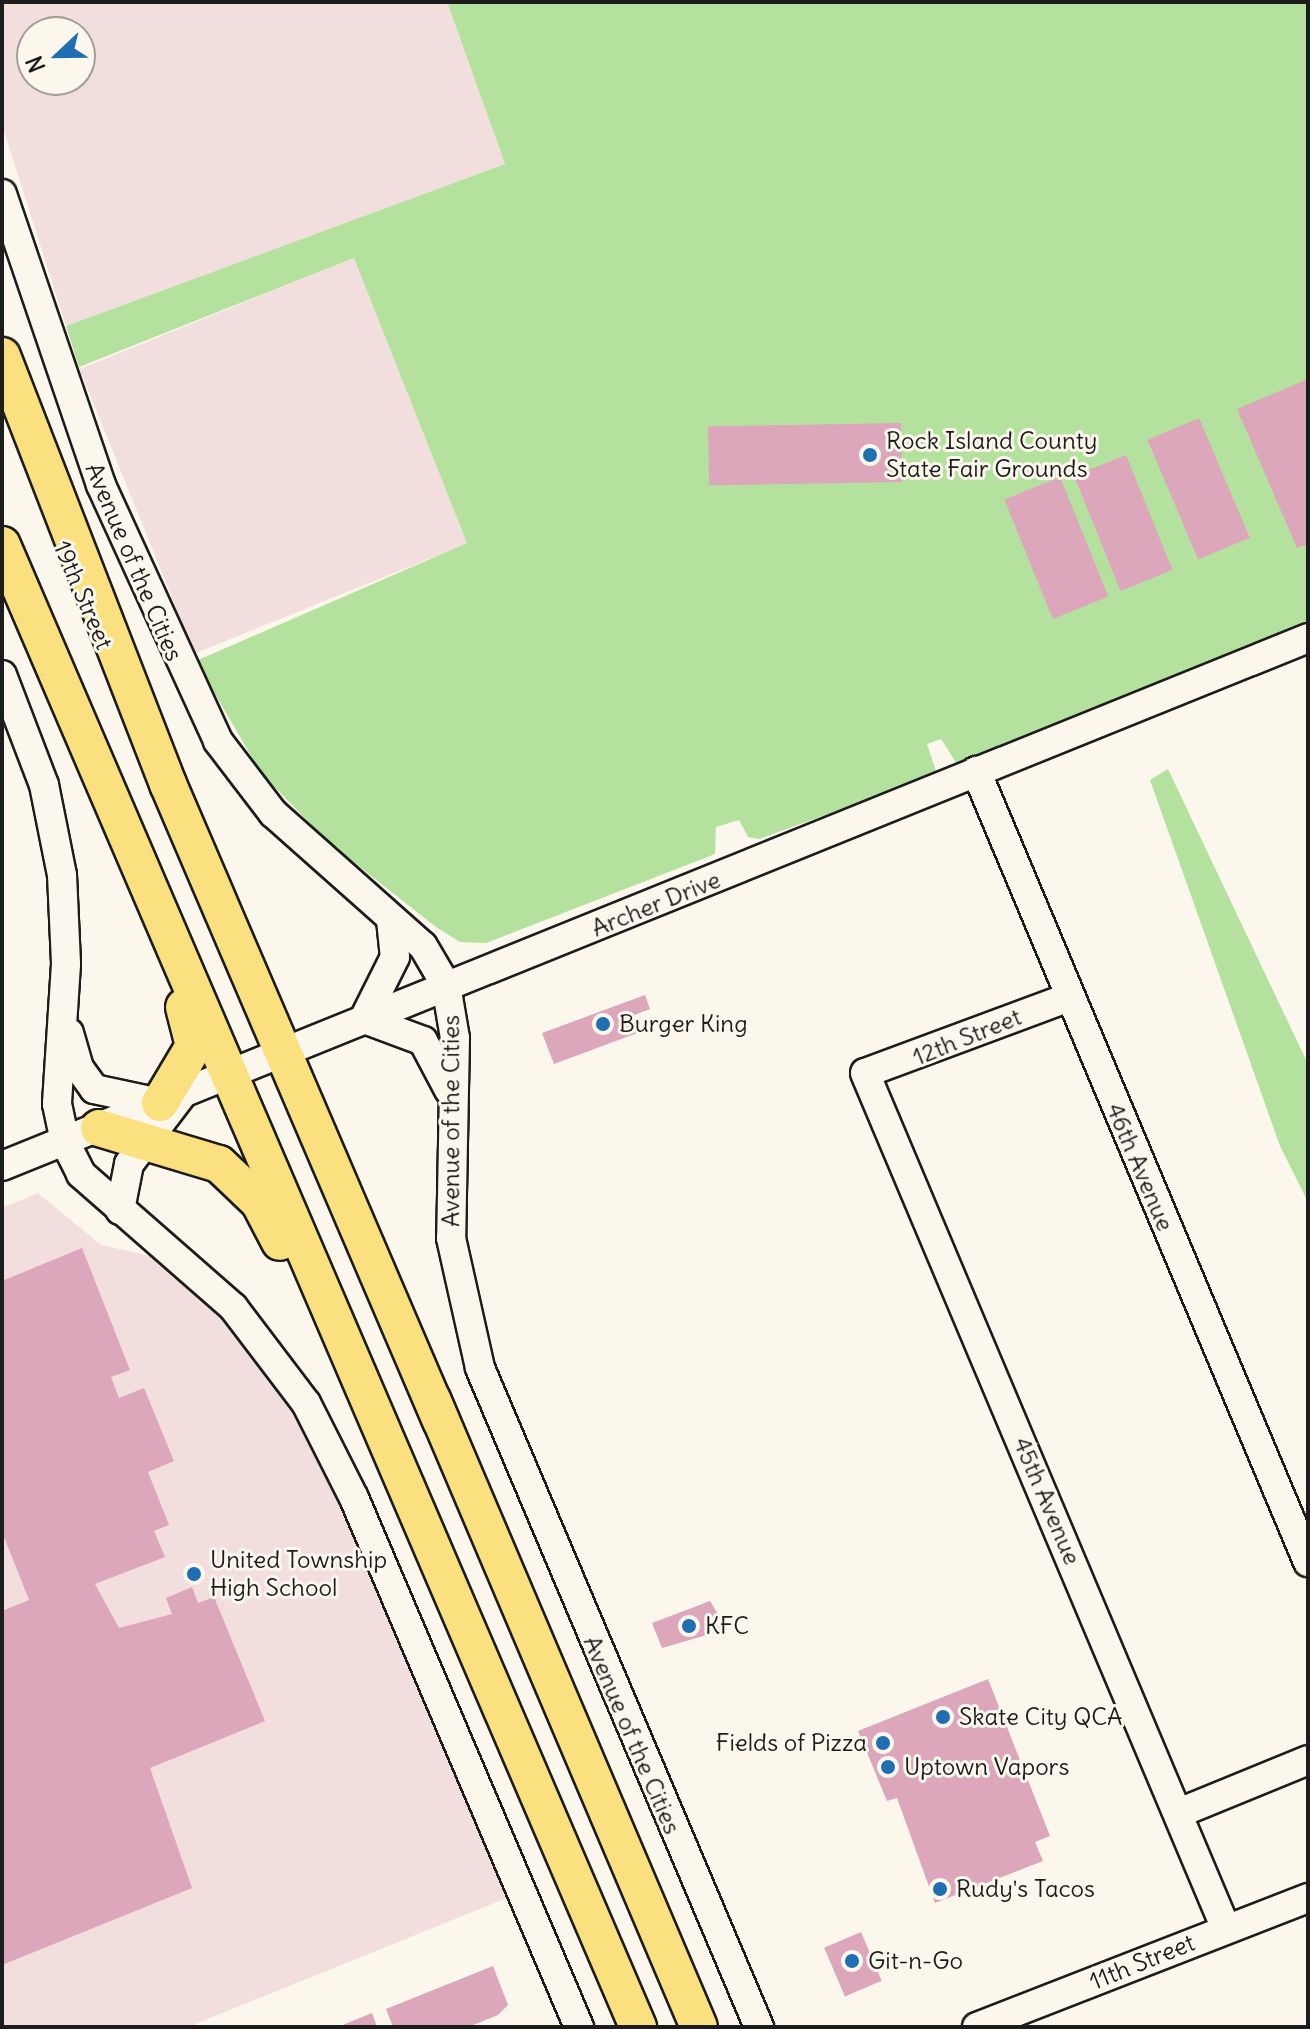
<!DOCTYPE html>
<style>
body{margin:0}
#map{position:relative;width:1310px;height:2029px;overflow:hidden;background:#fbf7ec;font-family:Delius,sans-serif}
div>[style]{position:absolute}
.built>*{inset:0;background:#f2dfdd;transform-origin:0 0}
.green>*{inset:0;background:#b5e19f}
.building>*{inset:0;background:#dca6bb;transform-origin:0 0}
.roads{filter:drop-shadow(2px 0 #1c1c1c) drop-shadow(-2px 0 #1c1c1c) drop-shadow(0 2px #1c1c1c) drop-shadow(0 -2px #1c1c1c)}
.minor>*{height:28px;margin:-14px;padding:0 14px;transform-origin:14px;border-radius:14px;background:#fbf7ec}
.major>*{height:36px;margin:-18px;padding:0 18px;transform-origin:18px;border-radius:18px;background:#fbe080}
.dots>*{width:22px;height:22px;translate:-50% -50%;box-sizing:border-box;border:4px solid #fbf7ec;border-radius:50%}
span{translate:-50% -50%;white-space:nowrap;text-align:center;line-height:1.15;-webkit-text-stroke:6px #fbf7ec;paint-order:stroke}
.poi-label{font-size:24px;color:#1c1c1c}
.left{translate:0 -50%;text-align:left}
.right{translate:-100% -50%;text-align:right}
.street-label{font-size:24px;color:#1c1c1c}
.frame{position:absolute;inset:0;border:4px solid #1c1c1c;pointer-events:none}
.north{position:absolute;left:16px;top:16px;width:80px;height:80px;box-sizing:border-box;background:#fbf7ec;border:2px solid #a29f99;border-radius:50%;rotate:248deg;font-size:22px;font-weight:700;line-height:32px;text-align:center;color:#1c1c1c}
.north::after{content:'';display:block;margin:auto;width:28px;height:36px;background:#1f6fb2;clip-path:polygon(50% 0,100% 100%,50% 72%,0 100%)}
</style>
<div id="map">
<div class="built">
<div style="clip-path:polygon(evenodd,2px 2px,447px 2px,505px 164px,66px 326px,2px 125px,2px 2px,32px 32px,80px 32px,80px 80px,32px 80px,32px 32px)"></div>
<div style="left:354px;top:258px;width:307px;height:296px;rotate:68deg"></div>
<div style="clip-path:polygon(38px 1193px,101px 1245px,191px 1265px,306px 1403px,522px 1892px,188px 2027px,2px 2027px,2px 1208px)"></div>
</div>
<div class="green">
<div style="clip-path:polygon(447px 2px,1308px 2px,1308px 624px,959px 767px,941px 739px,927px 744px,937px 774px,759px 839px,748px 837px,739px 820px,716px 827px,715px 854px,486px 943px,460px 942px,436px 927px,328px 842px,261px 773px,196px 661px,467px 543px,354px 258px,79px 367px,66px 326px,505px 164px)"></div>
<div style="clip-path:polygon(1168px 769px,1308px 1064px,1308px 1202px,1280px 1146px,1150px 780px)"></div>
</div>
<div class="building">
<div style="clip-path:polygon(1308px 379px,1308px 544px,1297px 548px,1237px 409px)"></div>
<div style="left:1199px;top:418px;width:130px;height:56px;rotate:67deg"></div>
<div style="left:901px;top:423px;width:59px;height:193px;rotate:89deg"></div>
<div style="left:1126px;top:455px;width:124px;height:56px;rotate:68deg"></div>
<div style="left:1060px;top:477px;width:129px;height:60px;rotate:68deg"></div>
<div style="clip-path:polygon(645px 995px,650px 1009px,634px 1015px,640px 1032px,554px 1064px,542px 1033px)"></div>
<div style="clip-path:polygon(82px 1248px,130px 1370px,111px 1377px,119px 1398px,144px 1388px,174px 1461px,148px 1472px,169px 1525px,154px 1531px,165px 1557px,95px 1584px,119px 1628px,172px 1614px,166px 1598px,192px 1587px,198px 1603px,214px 1597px,265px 1721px,150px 1768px,192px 1888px,2px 1965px,2px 1611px,29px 1600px,2px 1532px,2px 1281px)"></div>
<div style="clip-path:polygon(710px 1601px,727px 1629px,662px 1648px,652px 1623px)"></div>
<div style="clip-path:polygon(988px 1679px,1050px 1836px,1035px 1842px,1043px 1861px,935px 1903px,897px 1798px,887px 1801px,858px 1731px)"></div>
<div style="left:861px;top:1932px;width:53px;height:40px;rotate:67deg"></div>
<div style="clip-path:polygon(493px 1966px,508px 2005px,498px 2015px,468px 2027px,393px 2027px,386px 2009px)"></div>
<div style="clip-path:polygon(372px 2013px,377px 2027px,338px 2027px)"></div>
</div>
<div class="roads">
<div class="minor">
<div style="left:2px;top:194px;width:307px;rotate:71.2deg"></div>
<div style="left:101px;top:485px;width:281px;rotate:65.4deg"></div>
<div style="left:218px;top:741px;width:91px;rotate:52.6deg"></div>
<div style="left:273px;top:813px;width:200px;rotate:41.6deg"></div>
<div style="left:423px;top:946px;width:45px;rotate:59.5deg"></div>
<div style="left:446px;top:985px;width:54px;rotate:80.4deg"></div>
<div style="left:455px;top:1038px;width:200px;rotate:91.1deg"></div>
<div style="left:451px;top:1238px;width:133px;rotate:77.4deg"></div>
<div style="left:480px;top:1368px;width:716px;rotate:67.05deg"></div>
<div style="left:2px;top:675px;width:118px;rotate:69.1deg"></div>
<div style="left:44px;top:785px;width:92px;rotate:78.7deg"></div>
<div style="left:62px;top:875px;width:89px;rotate:87.4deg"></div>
<div style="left:66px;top:964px;width:140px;rotate:93.7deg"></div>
<div style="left:57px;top:1104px;width:39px;rotate:78deg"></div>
<div style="left:65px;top:1142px;width:36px;rotate:63deg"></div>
<div style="left:81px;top:1174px;width:202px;rotate:41.2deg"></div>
<div style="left:233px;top:1307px;width:121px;rotate:52.8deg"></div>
<div style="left:306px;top:1403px;width:106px;rotate:63.2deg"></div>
<div style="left:354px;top:1498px;width:575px;rotate:66.96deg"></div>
<div style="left:976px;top:771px;width:858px;rotate:67.23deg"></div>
<div style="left:391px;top:920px;width:37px;rotate:84deg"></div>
<div style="left:395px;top:957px;width:69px;rotate:116.6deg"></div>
<div style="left:364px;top:1019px;width:63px;rotate:20.4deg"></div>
<div style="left:423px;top:1041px;width:55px;rotate:62deg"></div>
<div style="left:1067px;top:998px;width:215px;rotate:159.6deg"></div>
<div style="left:865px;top:1073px;width:929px;rotate:67.13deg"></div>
<div style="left:69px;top:1033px;width:36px;rotate:74deg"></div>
<div style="left:79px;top:1068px;width:26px;rotate:54deg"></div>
<div style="left:94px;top:1089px;width:67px;rotate:12deg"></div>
<div style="left:2px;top:1166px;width:1409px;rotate:-22.01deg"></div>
<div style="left:120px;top:1210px;width:47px;rotate:-78.9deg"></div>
<div style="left:129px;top:1164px;width:89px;rotate:-52.7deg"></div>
<div style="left:1179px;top:1813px;width:139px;rotate:-22.3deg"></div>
<div style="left:977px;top:2027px;width:355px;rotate:-21.3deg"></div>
</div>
<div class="major">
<div style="left:2px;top:356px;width:459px;rotate:68.8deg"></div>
<div style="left:168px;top:784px;width:693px;rotate:66.8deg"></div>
<div style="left:2px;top:545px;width:1613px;rotate:66.77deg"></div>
<div style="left:160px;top:1103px;width:66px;rotate:-59.2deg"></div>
<div style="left:194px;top:1046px;width:40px;rotate:-104.4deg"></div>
<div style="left:99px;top:1128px;width:125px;rotate:16.7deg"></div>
<div style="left:219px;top:1164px;width:55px;rotate:43.5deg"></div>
<div style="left:259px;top:1202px;width:45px;rotate:62.3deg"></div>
<div style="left:432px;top:1399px;width:682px;rotate:66.97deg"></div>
</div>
</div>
<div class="dots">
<div style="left:870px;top:455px;background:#1f6fb2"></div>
<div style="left:603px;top:1024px;background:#1f6fb2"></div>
<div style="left:194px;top:1574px;background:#1f6fb2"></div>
<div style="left:689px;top:1626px;background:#1f6fb2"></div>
<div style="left:943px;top:1717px;background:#1f6fb2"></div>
<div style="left:883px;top:1743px;background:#1f6fb2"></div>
<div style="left:888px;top:1767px;background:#1f6fb2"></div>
<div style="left:940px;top:1889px;background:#1f6fb2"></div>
<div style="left:852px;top:1961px;background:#1f6fb2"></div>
</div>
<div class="poi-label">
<span class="left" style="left:886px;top:455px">Rock Island County<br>State Fair Grounds</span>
<span class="left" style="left:619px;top:1024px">Burger King</span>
<span class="left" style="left:210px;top:1574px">United Township<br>High School</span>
<span class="left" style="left:705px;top:1626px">KFC</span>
<span class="left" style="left:959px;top:1717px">Skate City QCA</span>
<span class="right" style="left:867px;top:1743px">Fields of Pizza</span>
<span class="left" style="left:904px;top:1767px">Uptown Vapors</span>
<span class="left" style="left:956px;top:1889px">Rudy's Tacos</span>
<span class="left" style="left:868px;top:1961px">Git-n-Go</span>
</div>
<div class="street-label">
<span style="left:134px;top:562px;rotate:67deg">Avenue of the Cities</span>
<span style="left:83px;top:595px;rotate:67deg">19th Street</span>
<span style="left:656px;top:904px;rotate:-22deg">Archer Drive</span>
<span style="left:967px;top:1037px;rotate:-22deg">12th Street</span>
<span style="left:451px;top:1121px;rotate:-90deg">Avenue of the Cities</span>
<span style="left:1140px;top:1167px;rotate:67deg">46th Avenue</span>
<span style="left:1047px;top:1501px;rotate:67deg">45th Avenue</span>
<span style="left:632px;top:1735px;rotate:67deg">Avenue of the Cities</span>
<span style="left:1142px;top:1962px;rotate:-22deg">11th Street</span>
</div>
<div class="frame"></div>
<div class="north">N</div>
</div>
